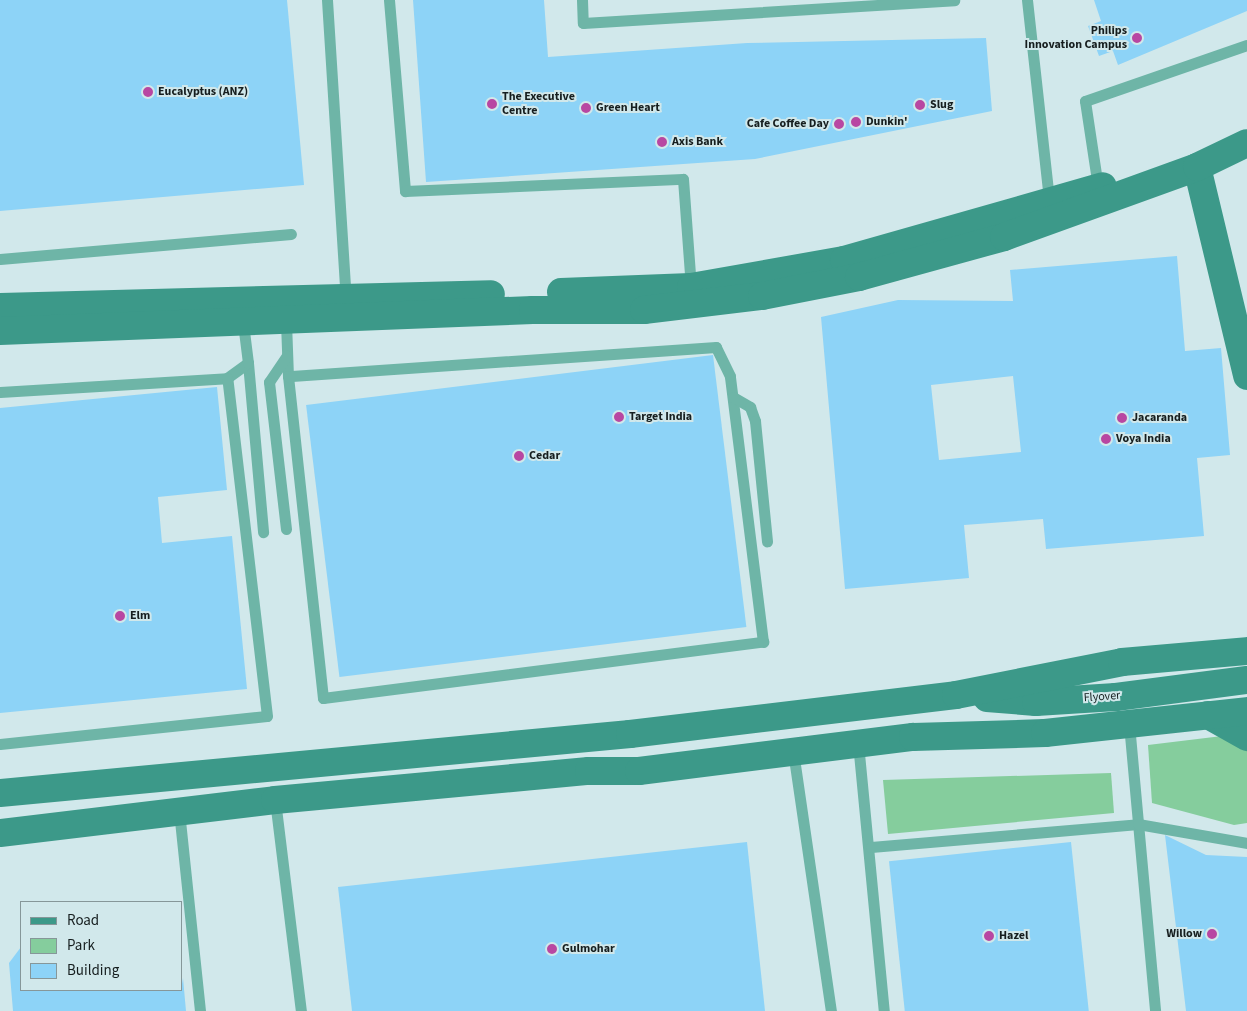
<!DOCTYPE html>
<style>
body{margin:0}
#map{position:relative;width:1247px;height:1011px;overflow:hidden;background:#d1e8eb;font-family:"Source Sans 3",sans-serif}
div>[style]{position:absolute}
.green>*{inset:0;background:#85cd9d}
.building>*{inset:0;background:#8dd3f7;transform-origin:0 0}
.lane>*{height:11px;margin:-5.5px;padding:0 5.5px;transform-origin:5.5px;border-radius:5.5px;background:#6eb5a7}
.secondary>*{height:28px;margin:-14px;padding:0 14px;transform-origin:14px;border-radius:14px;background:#3c9989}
.dots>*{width:14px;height:14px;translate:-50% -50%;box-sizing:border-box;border:2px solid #d1e8eb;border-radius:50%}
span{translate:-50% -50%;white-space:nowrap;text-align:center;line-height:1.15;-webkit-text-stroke:4px #d1e8eb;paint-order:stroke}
.poi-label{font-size:12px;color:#161e1f;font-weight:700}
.right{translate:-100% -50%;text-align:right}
.left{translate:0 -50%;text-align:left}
.street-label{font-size:12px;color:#161e1f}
.legend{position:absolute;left:20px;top:901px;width:162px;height:90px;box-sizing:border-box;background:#d1e8eb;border:1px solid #869799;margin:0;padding:6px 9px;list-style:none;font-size:15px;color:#161e1f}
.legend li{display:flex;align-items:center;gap:10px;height:25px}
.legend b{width:25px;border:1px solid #869799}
</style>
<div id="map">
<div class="green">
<div style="clip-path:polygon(1247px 733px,1247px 823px,1234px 825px,1152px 803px,1148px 745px)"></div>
<div style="clip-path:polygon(1111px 773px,1114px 813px,888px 834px,883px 780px)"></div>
</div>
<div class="building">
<div style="clip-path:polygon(0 0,287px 0,304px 185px,0 211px)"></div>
<div style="clip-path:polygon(413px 0,544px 0,548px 57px,747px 43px,986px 38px,992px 111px,755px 159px,426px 182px)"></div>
<div style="clip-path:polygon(1094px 0,1247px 0,1247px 11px,1118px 65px,1113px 51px,1099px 56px,1088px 26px,1101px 21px)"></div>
<div style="clip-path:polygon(evenodd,1177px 256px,1185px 351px,1221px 348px,1230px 455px,1197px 458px,1204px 536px,1046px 549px,1043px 519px,964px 525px,969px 578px,845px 589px,821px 317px,898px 300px,1013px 301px,1010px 270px,1177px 256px,1013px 376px,1021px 452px,939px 460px,931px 385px,1013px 376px)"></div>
<div style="left:713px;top:355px;width:274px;height:410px;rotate:83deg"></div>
<div style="clip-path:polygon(217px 387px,227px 490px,158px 497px,162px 543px,232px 536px,247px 689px,0 713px,0 408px)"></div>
<div style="clip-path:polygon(1165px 835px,1206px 855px,1247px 857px,1247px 1011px,1186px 1011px)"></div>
<div style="clip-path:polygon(747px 842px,765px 1011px,352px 1011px,338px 887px)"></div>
<div style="left:1071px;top:842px;width:170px;height:183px;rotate:84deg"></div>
<div style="clip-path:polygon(21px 947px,21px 990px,181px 990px,183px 978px,186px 1011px,13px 1011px,9px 963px)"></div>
</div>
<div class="lane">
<div style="left:327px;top:0;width:299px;rotate:86.4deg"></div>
<div style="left:389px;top:0;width:192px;rotate:85.2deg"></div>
<div style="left:405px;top:191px;width:278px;rotate:-2.5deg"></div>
<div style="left:683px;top:179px;width:108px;rotate:85.8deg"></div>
<div style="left:582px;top:0;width:23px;rotate:88deg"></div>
<div style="left:583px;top:23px;width:372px;rotate:-3.5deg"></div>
<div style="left:1027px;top:0;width:201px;rotate:83.7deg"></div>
<div style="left:1098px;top:187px;width:87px;rotate:-98.6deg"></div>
<div style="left:1085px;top:101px;width:171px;rotate:-19.1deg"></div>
<div style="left:0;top:259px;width:292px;rotate:-4.9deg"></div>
<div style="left:286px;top:322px;width:54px;rotate:87.9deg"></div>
<div style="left:288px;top:376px;width:324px;rotate:83.8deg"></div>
<div style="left:323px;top:698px;width:444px;rotate:-7.3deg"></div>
<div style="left:763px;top:642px;width:268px;rotate:-97.1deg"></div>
<div style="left:730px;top:376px;width:32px;rotate:-116deg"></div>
<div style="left:716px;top:347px;width:429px;rotate:176.1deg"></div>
<div style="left:248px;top:363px;width:170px;rotate:84.9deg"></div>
<div style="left:0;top:392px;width:227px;rotate:-3.5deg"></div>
<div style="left:227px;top:378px;width:26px;rotate:-36deg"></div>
<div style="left:248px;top:363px;width:40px;rotate:-97.1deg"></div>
<div style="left:733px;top:397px;width:20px;rotate:30deg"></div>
<div style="left:750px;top:407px;width:15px;rotate:70deg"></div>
<div style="left:755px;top:421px;width:121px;rotate:84.3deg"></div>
<div style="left:286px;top:529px;width:148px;rotate:-96.6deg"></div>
<div style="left:269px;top:382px;width:32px;rotate:-56deg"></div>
<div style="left:1129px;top:724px;width:288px;rotate:84.8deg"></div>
<div style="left:858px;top:743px;width:269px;rotate:84.5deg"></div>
<div style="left:0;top:744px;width:268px;rotate:-6deg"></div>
<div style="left:267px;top:716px;width:340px;rotate:-96.7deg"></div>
<div style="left:793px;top:751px;width:263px;rotate:81.7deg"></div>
<div style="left:275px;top:800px;width:213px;rotate:83deg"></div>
<div style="left:179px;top:811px;width:201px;rotate:84deg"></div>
<div style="left:871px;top:847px;width:268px;rotate:-4.9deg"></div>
<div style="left:1138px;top:824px;width:111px;rotate:9.9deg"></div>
</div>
<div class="secondary">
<div style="left:1197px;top:167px;width:215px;rotate:76.5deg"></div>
<div style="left:561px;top:292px;width:130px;rotate:-2.2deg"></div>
<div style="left:691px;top:287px;width:155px;rotate:-10deg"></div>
<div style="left:844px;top:260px;width:269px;rotate:-15.9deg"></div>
<div style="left:0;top:307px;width:491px;rotate:-1.5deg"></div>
<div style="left:0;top:331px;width:533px;rotate:-2.26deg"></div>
<div style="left:533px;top:310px;width:111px"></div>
<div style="left:644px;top:310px;width:119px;rotate:-6.8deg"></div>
<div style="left:762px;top:296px;width:99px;rotate:-11.1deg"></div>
<div style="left:859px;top:277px;width:150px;rotate:-15.4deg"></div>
<div style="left:1004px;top:237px;width:205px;rotate:-19.9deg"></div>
<div style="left:1197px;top:167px;width:55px;rotate:-25.6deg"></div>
<div style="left:987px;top:698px;width:49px;rotate:4.7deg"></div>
<div style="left:1036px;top:702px;width:80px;rotate:-3.6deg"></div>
<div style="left:1116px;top:697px;width:132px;rotate:-7.4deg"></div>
<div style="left:1208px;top:715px;width:45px;rotate:29.4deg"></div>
<div style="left:0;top:793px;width:633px;rotate:-5.35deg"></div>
<div style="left:630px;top:734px;width:328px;rotate:-6.8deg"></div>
<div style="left:956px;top:695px;width:169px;rotate:-11.2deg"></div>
<div style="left:1122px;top:662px;width:125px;rotate:-5deg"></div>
<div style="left:0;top:833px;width:277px;rotate:-6.8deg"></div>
<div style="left:275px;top:800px;width:315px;rotate:-5.3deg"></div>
<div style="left:589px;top:771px;width:50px"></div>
<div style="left:639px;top:771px;width:276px;rotate:-7.1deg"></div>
<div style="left:913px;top:737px;width:132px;rotate:-1.7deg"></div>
<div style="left:1045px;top:733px;width:203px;rotate:-6.2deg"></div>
</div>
<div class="dots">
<div style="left:1137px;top:38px;background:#b847a2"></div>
<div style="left:148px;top:92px;background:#b847a2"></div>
<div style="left:492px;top:104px;background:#b847a2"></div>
<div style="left:920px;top:105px;background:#b847a2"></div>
<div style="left:586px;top:108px;background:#b847a2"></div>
<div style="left:856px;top:122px;background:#b847a2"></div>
<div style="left:839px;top:124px;background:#b847a2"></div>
<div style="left:662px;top:142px;background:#b847a2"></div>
<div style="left:619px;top:417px;background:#b847a2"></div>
<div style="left:1122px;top:418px;background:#b847a2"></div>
<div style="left:1106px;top:439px;background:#b847a2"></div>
<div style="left:519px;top:456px;background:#b847a2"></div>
<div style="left:120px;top:616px;background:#b847a2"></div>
<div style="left:1212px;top:934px;background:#b847a2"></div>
<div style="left:989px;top:936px;background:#b847a2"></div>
<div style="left:552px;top:949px;background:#b847a2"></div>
</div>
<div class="poi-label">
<span class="right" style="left:1127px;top:38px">Philips<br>Innovation Campus</span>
<span class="left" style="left:158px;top:92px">Eucalyptus (ANZ)</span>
<span class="left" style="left:502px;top:104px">The Executive<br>Centre</span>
<span class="left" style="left:930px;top:105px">Slug</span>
<span class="left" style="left:596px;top:108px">Green Heart</span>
<span class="left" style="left:866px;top:122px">Dunkin'</span>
<span class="right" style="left:829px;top:124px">Cafe Coffee Day</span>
<span class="left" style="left:672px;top:142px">Axis Bank</span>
<span class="left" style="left:629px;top:417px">Target India</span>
<span class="left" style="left:1132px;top:418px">Jacaranda</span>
<span class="left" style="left:1116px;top:439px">Voya India</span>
<span class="left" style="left:529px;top:456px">Cedar</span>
<span class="left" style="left:130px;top:616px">Elm</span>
<span class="right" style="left:1202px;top:934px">Willow</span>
<span class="left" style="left:999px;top:936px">Hazel</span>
<span class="left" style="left:562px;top:949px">Gulmohar</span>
</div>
<div class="street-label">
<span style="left:1102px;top:697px;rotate:-4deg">Flyover</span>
</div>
<ul class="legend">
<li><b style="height:6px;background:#3c9989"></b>Road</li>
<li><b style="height:14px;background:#85cd9d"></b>Park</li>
<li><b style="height:14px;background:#8dd3f7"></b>Building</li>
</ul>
</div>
